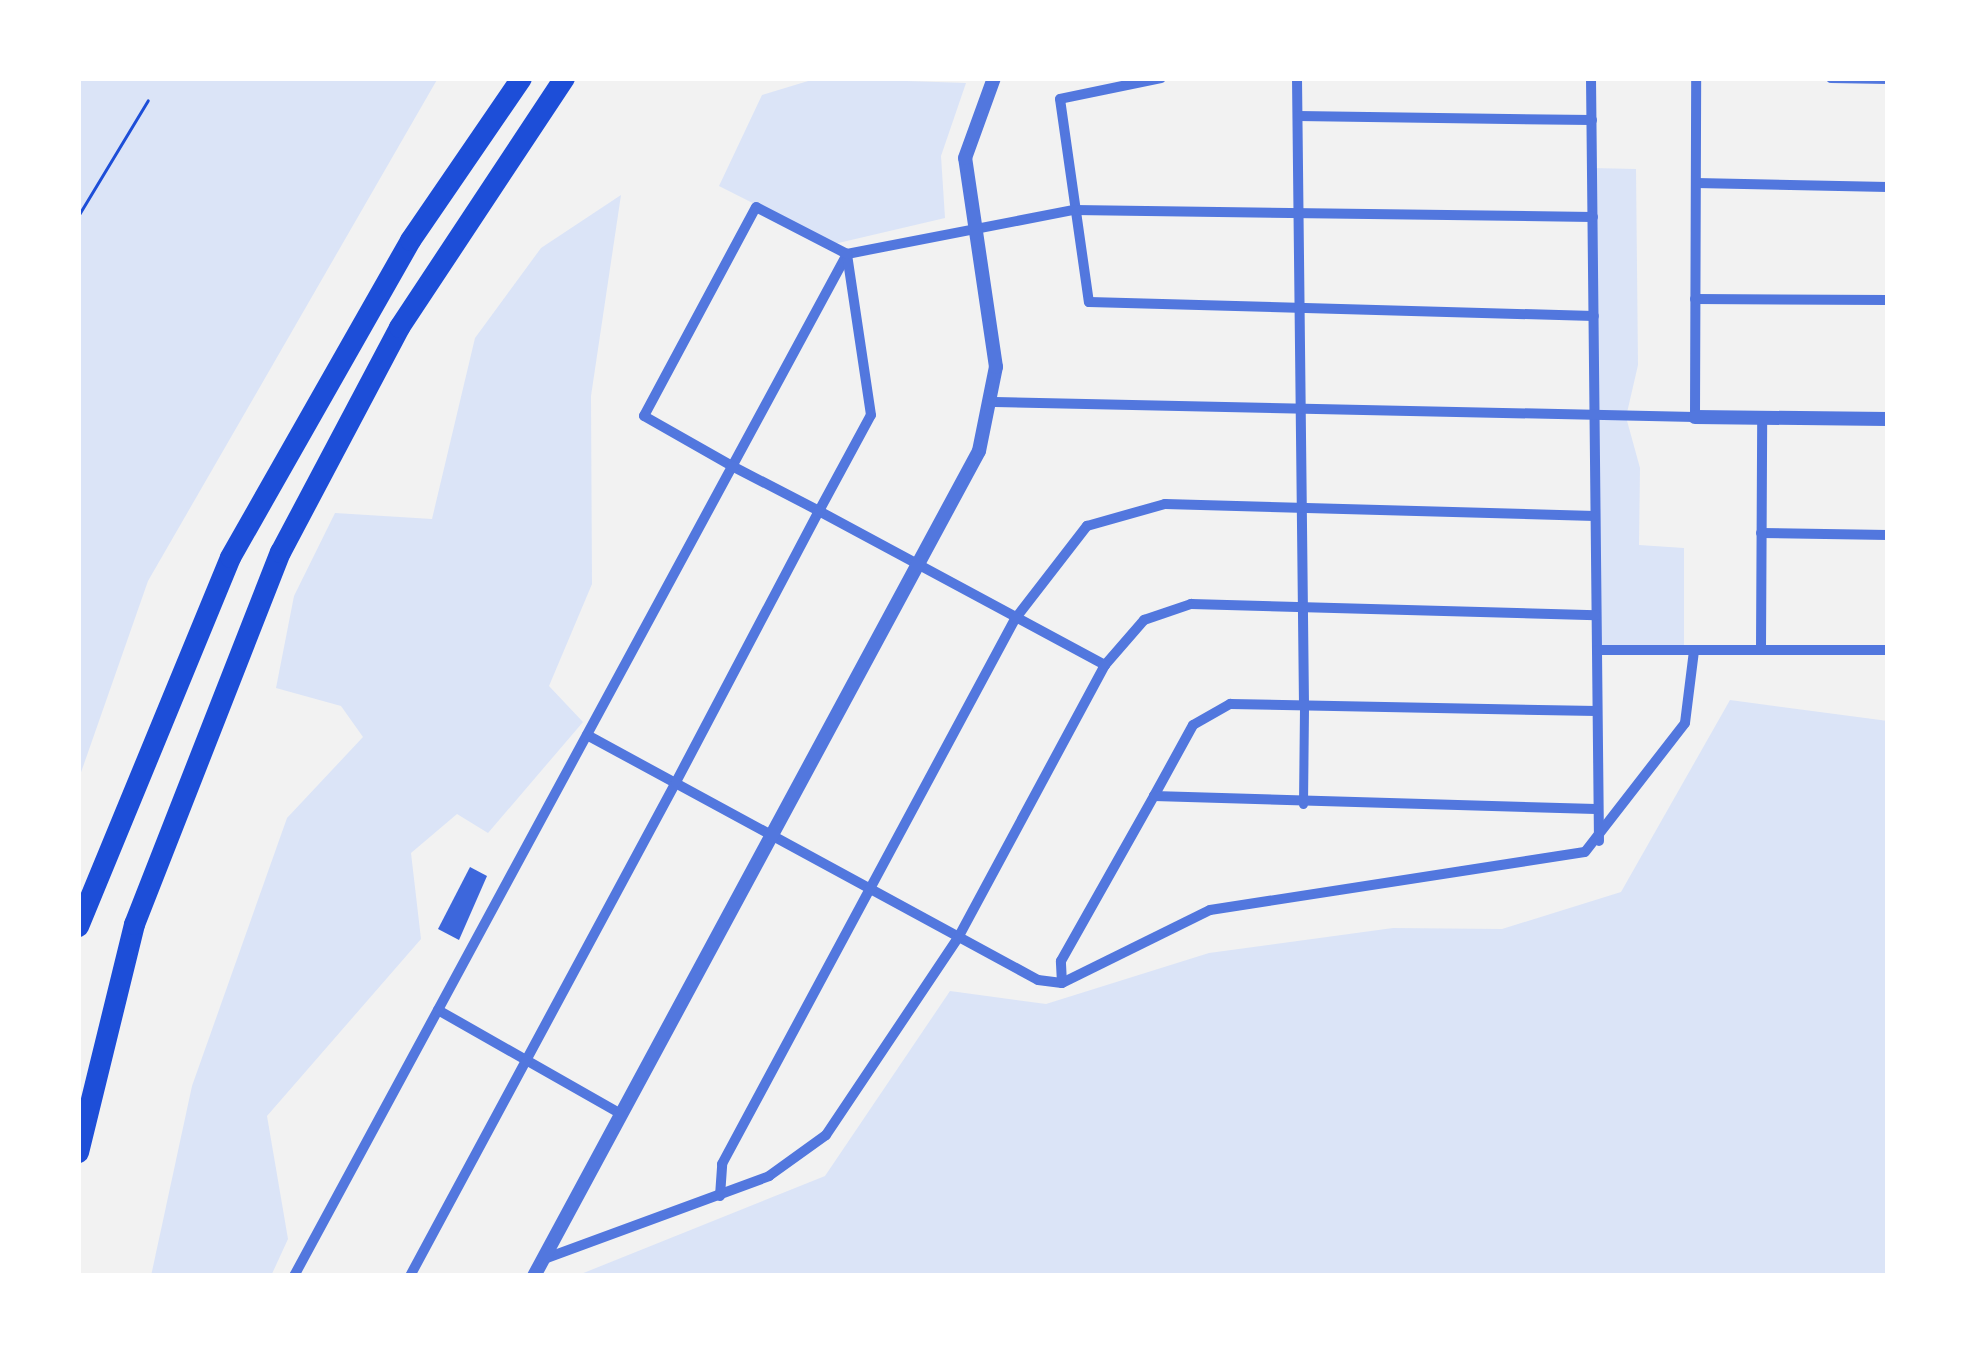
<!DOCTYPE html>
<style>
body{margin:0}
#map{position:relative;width:1966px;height:1354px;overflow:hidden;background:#f2f2f2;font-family:Barlow,sans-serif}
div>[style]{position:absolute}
.green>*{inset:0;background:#dbe4f7}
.building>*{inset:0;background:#3d67dc}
.path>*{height:3px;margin:-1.5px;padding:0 1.5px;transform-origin:1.5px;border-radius:1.5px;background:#1d4ed8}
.pedestrian>*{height:9px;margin:-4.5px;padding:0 4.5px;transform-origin:4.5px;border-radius:4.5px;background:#5277de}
.minor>*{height:10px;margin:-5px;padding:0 5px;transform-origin:5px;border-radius:5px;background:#5277de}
.tertiary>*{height:14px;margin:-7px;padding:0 7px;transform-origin:7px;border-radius:7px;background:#5277de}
.motorway>*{height:21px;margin:-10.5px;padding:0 10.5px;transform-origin:10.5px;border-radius:10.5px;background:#1d4ed8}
span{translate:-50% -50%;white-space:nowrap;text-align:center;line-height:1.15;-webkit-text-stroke:9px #fff;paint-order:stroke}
.frame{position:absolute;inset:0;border:81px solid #fff;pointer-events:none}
</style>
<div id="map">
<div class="green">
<div style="clip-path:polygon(78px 78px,438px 78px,148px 581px,78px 781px)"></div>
<div style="clip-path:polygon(818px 78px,966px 83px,941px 156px,945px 218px,834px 244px,719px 186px,762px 95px)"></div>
<div style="clip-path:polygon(1592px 168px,1636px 169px,1638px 365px,1626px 417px,1640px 468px,1639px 545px,1684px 548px,1684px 651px,1597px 650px)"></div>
<div style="clip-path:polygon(621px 195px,591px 396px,592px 584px,549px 686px,583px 722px,488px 833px,457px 814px,411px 853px,421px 939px,267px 1116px,288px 1239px,271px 1276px,151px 1276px,192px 1086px,287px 818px,363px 737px,341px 706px,276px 688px,294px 596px,335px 513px,432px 519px,475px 338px,541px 248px)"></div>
<div style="clip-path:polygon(1730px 700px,1888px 721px,1888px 1276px,576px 1276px,825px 1176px,950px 991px,1046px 1004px,1209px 953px,1393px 928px,1502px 929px,1621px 892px)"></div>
</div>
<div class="building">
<div style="clip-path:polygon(470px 867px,487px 876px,459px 940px,438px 929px)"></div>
</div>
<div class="path">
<div style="left:78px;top:216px;width:135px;rotate:-58.9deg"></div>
</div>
<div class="pedestrian">
<div style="left:1303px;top:804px;width:102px;rotate:-89.4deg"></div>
</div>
<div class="minor">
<div style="left:1161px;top:78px;width:103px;rotate:168.3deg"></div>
<div style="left:1060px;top:99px;width:205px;rotate:81.9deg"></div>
<div style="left:1089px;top:302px;width:505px;rotate:1.59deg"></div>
<div style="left:1297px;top:78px;width:624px;rotate:89.36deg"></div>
<div style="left:1591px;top:78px;width:763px;rotate:89.4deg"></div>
<div style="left:1831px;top:78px;width:57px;rotate:1deg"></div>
<div style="left:1298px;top:116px;width:294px;rotate:0.8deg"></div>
<div style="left:1696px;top:183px;width:192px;rotate:1.2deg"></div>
<div style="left:1695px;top:299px;width:193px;rotate:0.3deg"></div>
<div style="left:995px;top:402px;width:700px;rotate:1.23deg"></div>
<div style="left:1695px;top:417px;width:339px;rotate:-89.8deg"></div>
<div style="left:1761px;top:533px;width:127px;rotate:0.9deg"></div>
<div style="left:1761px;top:648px;width:229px;rotate:-89.7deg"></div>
<div style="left:1597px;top:650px;width:291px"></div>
<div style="left:587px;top:735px;width:513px;rotate:28.51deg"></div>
<div style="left:1038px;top:980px;width:24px;rotate:7deg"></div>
<div style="left:1062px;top:983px;width:165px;rotate:-26.3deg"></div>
<div style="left:1210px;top:910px;width:379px;rotate:-8.8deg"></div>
<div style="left:1585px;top:852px;width:163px;rotate:-52.2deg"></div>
<div style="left:1685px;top:723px;width:73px;rotate:-82.9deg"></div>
<div style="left:1154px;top:796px;width:81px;rotate:-61.2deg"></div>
<div style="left:1193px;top:725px;width:43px;rotate:-29.6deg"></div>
<div style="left:1230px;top:704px;width:367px;rotate:1.1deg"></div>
<div style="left:1062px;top:983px;width:22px;rotate:-93deg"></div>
<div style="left:1061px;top:961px;width:189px;rotate:-60.6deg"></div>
<div style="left:1154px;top:796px;width:442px;rotate:1.7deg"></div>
<div style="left:438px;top:1010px;width:210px;rotate:29.6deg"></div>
<div style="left:720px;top:1196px;width:32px;rotate:-86deg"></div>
<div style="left:722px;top:1164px;width:619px;rotate:-61.74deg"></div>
<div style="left:1015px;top:619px;width:118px;rotate:-52.3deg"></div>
<div style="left:1087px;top:526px;width:81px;rotate:-15.8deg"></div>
<div style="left:1165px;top:504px;width:430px;rotate:1.6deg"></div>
<div style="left:544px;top:1259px;width:240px;rotate:-20.2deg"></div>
<div style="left:769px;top:1176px;width:70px;rotate:-35.7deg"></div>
<div style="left:826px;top:1135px;width:239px;rotate:-56.2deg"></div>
<div style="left:959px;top:936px;width:308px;rotate:-61.7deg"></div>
<div style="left:1105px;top:665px;width:60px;rotate:-49.1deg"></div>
<div style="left:1144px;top:620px;width:50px;rotate:-18.8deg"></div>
<div style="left:1191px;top:604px;width:405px;rotate:1.6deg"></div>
<div style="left:294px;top:1276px;width:1162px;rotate:-61.58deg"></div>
<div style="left:847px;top:254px;width:231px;rotate:-11deg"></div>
<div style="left:1074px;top:210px;width:519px;rotate:0.77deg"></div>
<div style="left:410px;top:1276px;width:561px;rotate:-61.7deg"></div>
<div style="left:676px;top:782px;width:306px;rotate:-62.2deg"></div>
<div style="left:819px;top:511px;width:109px;rotate:-61.6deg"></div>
<div style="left:871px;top:415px;width:163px;rotate:-98.5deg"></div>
<div style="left:847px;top:254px;width:102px;rotate:-152.7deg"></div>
<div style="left:756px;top:207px;width:237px;rotate:118.2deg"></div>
<div style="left:644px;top:416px;width:101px;rotate:29.6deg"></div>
<div style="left:732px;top:466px;width:98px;rotate:27.3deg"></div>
<div style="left:819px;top:511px;width:325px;rotate:28.3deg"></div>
</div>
<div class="tertiary">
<div style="left:1695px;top:417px;width:193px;rotate:0.6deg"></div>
<div style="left:534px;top:1276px;width:937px;rotate:-61.66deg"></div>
<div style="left:979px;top:451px;width:86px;rotate:-78.6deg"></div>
<div style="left:996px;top:367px;width:211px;rotate:-98.4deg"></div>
<div style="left:965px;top:158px;width:85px;rotate:-70.1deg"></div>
</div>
<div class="motorway">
<div style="left:78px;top:926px;width:399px;rotate:-67.6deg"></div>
<div style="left:230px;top:557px;width:365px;rotate:-60.4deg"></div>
<div style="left:410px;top:240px;width:196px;rotate:-55.6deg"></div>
<div style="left:78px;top:1152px;width:235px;rotate:-76.2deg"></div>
<div style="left:134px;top:924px;width:400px;rotate:-68.6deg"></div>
<div style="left:280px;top:552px;width:255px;rotate:-62.1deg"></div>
<div style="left:399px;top:327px;width:299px;rotate:-56.5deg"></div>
</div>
<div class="frame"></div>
</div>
